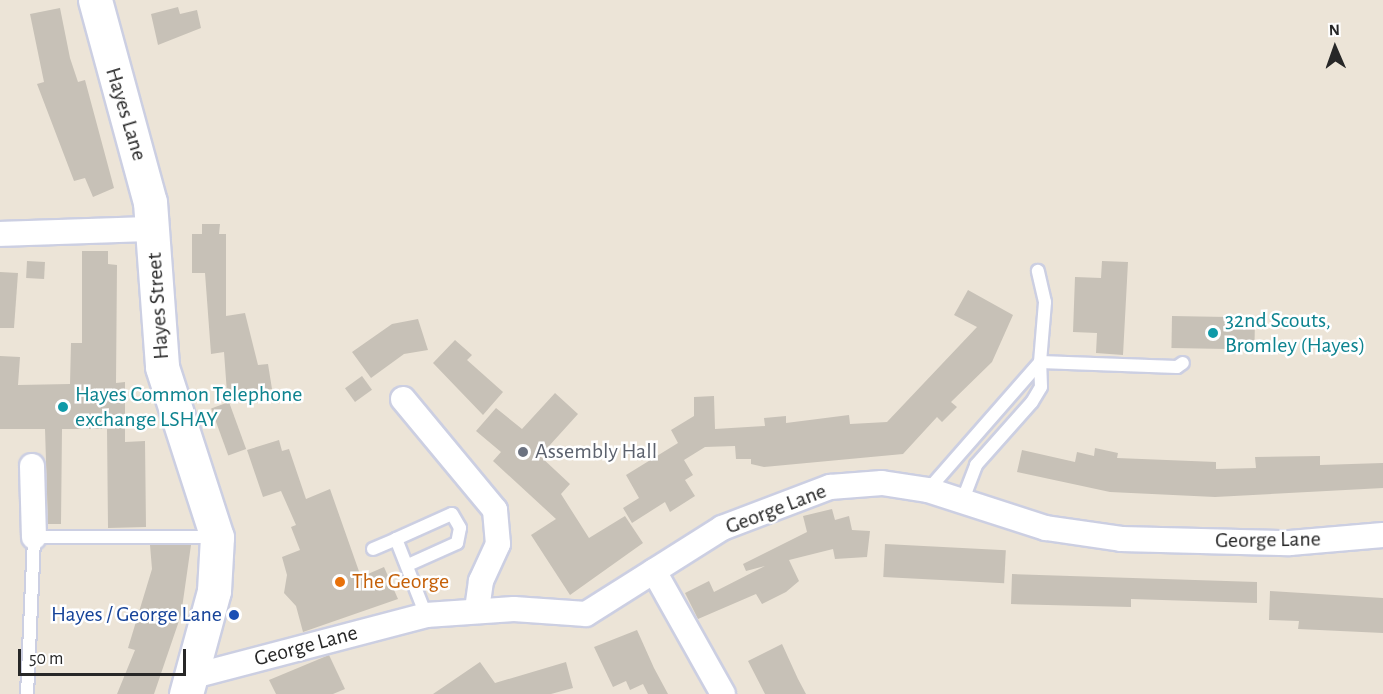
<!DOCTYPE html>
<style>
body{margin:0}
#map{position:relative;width:1383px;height:694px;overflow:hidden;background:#ece4d7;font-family:"Alegreya Sans",sans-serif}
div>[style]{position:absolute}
.building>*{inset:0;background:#c7c1b7;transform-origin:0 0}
.roads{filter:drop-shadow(2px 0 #cccfe2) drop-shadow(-2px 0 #cccfe2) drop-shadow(0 2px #cccfe2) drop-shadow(0 -2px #cccfe2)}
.service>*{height:12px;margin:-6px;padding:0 6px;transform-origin:6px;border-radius:6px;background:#fff}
.minor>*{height:24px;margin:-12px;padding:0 12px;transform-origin:12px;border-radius:12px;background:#fff}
.secondary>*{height:33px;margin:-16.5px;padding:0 16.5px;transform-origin:16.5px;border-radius:16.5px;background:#fff}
.dots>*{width:16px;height:16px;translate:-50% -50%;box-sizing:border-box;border:3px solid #fff;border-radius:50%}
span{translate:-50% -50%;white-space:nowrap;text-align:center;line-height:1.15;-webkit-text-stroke:5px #fff;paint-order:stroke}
.street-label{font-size:22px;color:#272727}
.culture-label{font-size:22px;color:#0d838f}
.left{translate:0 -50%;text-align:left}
.worship-label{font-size:22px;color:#5b616d}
.food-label{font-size:22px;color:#c56008}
.transit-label{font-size:22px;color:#164399}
.right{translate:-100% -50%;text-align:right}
.north{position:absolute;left:1305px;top:18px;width:60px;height:60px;-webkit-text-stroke:4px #fff;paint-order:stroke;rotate:358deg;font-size:16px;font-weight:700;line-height:24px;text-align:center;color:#272727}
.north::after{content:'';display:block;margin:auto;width:21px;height:27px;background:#272727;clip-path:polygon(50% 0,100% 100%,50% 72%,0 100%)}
.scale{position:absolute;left:18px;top:649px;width:168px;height:27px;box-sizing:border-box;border:3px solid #272727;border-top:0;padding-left:8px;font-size:18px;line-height:21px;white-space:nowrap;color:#272727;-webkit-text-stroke:4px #fff;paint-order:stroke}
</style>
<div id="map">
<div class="building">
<div style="clip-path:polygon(178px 7px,180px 14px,197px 10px,201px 28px,158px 45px,151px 14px)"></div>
<div style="clip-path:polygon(60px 8px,70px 58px,78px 82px,85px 80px,114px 188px,93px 197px,85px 178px,74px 181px,37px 84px,44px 82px,30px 14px)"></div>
<div style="clip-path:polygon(202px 224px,220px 224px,219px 234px,226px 234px,226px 316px,245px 313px,258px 365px,268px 364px,272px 389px,227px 393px,224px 352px,211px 354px,205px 273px,192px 273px,192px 234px,202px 234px)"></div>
<div style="clip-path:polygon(82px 251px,108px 251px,108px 264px,117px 265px,116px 383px,125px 382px,125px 442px,145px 441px,146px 527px,108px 528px,107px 429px,62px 429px,61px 524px,48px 524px,45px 429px,0 429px,0 356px,20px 357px,18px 385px,70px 384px,71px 343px,82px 343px)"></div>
<div style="left:27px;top:261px;width:18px;height:17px;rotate:3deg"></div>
<div style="clip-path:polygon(1102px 261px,1128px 262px,1123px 355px,1096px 353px,1097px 333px,1073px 332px,1075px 277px,1101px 278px)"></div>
<div style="clip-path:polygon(0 272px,18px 273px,14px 328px,0 328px)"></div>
<div style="clip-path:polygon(968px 290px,1013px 315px,992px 362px,951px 402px,957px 407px,942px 422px,937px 417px,903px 454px,764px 467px,751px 464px,751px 459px,736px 459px,735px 446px,705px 447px,684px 460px,693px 475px,685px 480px,695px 496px,670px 512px,665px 502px,632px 523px,623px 508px,639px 498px,626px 475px,678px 443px,671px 430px,694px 416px,694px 397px,714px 396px,715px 429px,765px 426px,764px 418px,786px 416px,786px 423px,849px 415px,850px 424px,887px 422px,977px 327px,954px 315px)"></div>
<div style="left:1172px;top:316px;width:83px;height:32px;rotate:1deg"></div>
<div style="clip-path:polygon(418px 319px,428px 350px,404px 354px,371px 378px,352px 352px,392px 324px)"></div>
<div style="clip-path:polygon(455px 340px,472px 355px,467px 360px,503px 392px,483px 415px,433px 363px)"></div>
<div style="left:362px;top:376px;width:17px;height:21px;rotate:54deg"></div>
<div style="clip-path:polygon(555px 393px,578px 414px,540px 456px,570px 484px,561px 494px,589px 538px,625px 516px,643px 543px,570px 595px,531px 535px,556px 519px,493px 461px,501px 452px,476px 431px,496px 408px,522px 429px)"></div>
<div style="left:229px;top:402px;width:50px;height:19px;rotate:70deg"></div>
<div style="clip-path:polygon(279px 440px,282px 451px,289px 449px,306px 499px,330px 489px,361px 577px,384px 567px,398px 599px,303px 632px,296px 606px,284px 593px,287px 575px,282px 557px,300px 550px,291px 527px,296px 525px,281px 491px,263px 497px,247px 450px)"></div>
<div style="clip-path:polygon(1095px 448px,1118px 453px,1117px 458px,1216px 462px,1216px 469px,1256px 468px,1255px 457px,1320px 456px,1320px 465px,1383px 463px,1383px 488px,1215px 497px,1110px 492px,1017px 472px,1022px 450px,1075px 462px,1077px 452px,1094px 456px)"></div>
<div style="clip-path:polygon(832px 509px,835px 520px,849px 516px,852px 530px,870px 531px,867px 557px,835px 559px,833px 549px,789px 560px,799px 581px,786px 592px,762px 604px,756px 594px,698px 619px,685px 593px,709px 581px,714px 592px,765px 566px,746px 571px,743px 564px,807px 532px,803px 516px)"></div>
<div style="left:885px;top:544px;width:121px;height:33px;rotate:3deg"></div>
<div style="clip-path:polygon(150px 545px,191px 545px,181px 615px,154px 694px,117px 694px,135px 650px,128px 648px,152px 569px)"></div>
<div style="clip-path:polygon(1012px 574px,1257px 582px,1257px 603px,1131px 599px,1131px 607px,1011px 604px)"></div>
<div style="clip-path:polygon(1270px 591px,1383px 598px,1383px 633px,1298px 629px,1299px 621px,1269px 620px)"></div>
<div style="clip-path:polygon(637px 630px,654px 668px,668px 694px,648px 694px,643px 684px,630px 690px,626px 681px,613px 687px,594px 647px)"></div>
<div style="clip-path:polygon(782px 644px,798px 679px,806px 694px,765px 694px,748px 661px)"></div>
<div style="clip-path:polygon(329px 655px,345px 689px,333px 694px,276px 694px,269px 680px)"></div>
<div style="clip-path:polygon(480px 662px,495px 683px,566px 662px,573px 688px,551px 694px,433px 694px)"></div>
</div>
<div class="roads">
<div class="service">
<div style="left:928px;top:490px;width:170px;rotate:-48.8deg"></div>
<div style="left:1040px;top:362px;width:60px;rotate:-85.2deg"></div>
<div style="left:1045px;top:302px;width:32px;rotate:-103deg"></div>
<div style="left:962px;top:502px;width:40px;rotate:-69deg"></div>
<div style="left:976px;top:465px;width:84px;rotate:-48.4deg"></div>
<div style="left:1032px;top:402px;width:17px;rotate:-59deg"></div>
<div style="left:1041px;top:387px;width:25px;rotate:-92deg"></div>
<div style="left:1040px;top:362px;width:137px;rotate:2.1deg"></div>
<div style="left:1177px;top:367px;width:7px;rotate:-34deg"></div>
<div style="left:396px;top:539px;width:61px;rotate:-24.1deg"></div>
<div style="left:452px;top:514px;width:16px;rotate:60deg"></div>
<div style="left:460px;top:528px;width:15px;rotate:101deg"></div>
<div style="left:457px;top:543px;width:54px;rotate:155.8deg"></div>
<div style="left:373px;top:549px;width:25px;rotate:-23deg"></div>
<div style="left:396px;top:539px;width:82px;rotate:68.5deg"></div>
<div style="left:27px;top:694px;width:157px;rotate:-87.4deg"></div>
<div style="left:34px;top:537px;width:182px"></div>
</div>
<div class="minor">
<div style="left:0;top:234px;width:152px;rotate:-1.9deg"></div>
<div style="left:403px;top:399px;width:144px;rotate:50.3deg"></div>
<div style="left:495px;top:510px;width:34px;rotate:85deg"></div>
<div style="left:498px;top:544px;width:41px;rotate:114.7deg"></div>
<div style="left:481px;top:581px;width:29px;rotate:98deg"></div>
<div style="left:32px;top:466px;width:71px;rotate:88.4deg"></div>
<div style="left:654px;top:571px;width:141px;rotate:60.7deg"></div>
<div style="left:194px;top:676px;width:240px;rotate:-14.7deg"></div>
<div style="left:426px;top:615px;width:88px;rotate:-3.9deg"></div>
<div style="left:514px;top:609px;width:72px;rotate:4deg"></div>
<div style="left:586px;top:614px;width:161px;rotate:-32.3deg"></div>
<div style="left:722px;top:528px;width:116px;rotate:-20.8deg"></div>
<div style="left:830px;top:487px;width:52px;rotate:-4.4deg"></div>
<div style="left:882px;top:483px;width:47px;rotate:8.7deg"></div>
<div style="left:928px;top:490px;width:124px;rotate:17.9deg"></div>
<div style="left:1046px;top:528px;width:76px;rotate:8.3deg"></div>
<div style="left:1121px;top:539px;width:169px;rotate:1.4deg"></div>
<div style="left:1290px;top:543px;width:93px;rotate:-4.9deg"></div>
</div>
<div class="secondary">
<div style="left:95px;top:0;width:209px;rotate:74.8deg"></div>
<div style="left:150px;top:202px;width:165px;rotate:85.8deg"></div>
<div style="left:162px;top:367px;width:179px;rotate:72.1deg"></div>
<div style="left:217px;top:537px;width:54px;rotate:93.2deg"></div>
<div style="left:214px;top:591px;width:107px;rotate:105.2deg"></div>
</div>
</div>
<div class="dots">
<div style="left:1213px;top:333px;background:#0f9aa8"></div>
<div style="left:63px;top:407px;background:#0f9aa8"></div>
<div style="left:523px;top:452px;background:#6b7280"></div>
<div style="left:340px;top:582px;background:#e8710a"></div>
<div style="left:234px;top:615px;background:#1a4fb4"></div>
</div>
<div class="street-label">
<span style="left:126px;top:114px;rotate:73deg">Hayes Lane</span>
<span style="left:158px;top:306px;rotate:-94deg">Hayes Street</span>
<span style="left:776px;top:509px;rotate:-21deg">George Lane</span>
<span style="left:1268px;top:540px;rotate:-1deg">George Lane</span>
<span style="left:306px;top:646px;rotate:-15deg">George Lane</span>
</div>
<div class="culture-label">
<span class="left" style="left:1225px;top:333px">32nd Scouts,<br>Bromley (Hayes)</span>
<span class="left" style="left:75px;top:407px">Hayes Common Telephone<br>exchange LSHAY</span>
</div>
<div class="worship-label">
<span class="left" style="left:535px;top:452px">Assembly Hall</span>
</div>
<div class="food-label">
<span class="left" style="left:352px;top:582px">The George</span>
</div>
<div class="transit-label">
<span class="right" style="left:222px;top:615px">Hayes / George Lane</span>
</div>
<div class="north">N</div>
<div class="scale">50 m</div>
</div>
